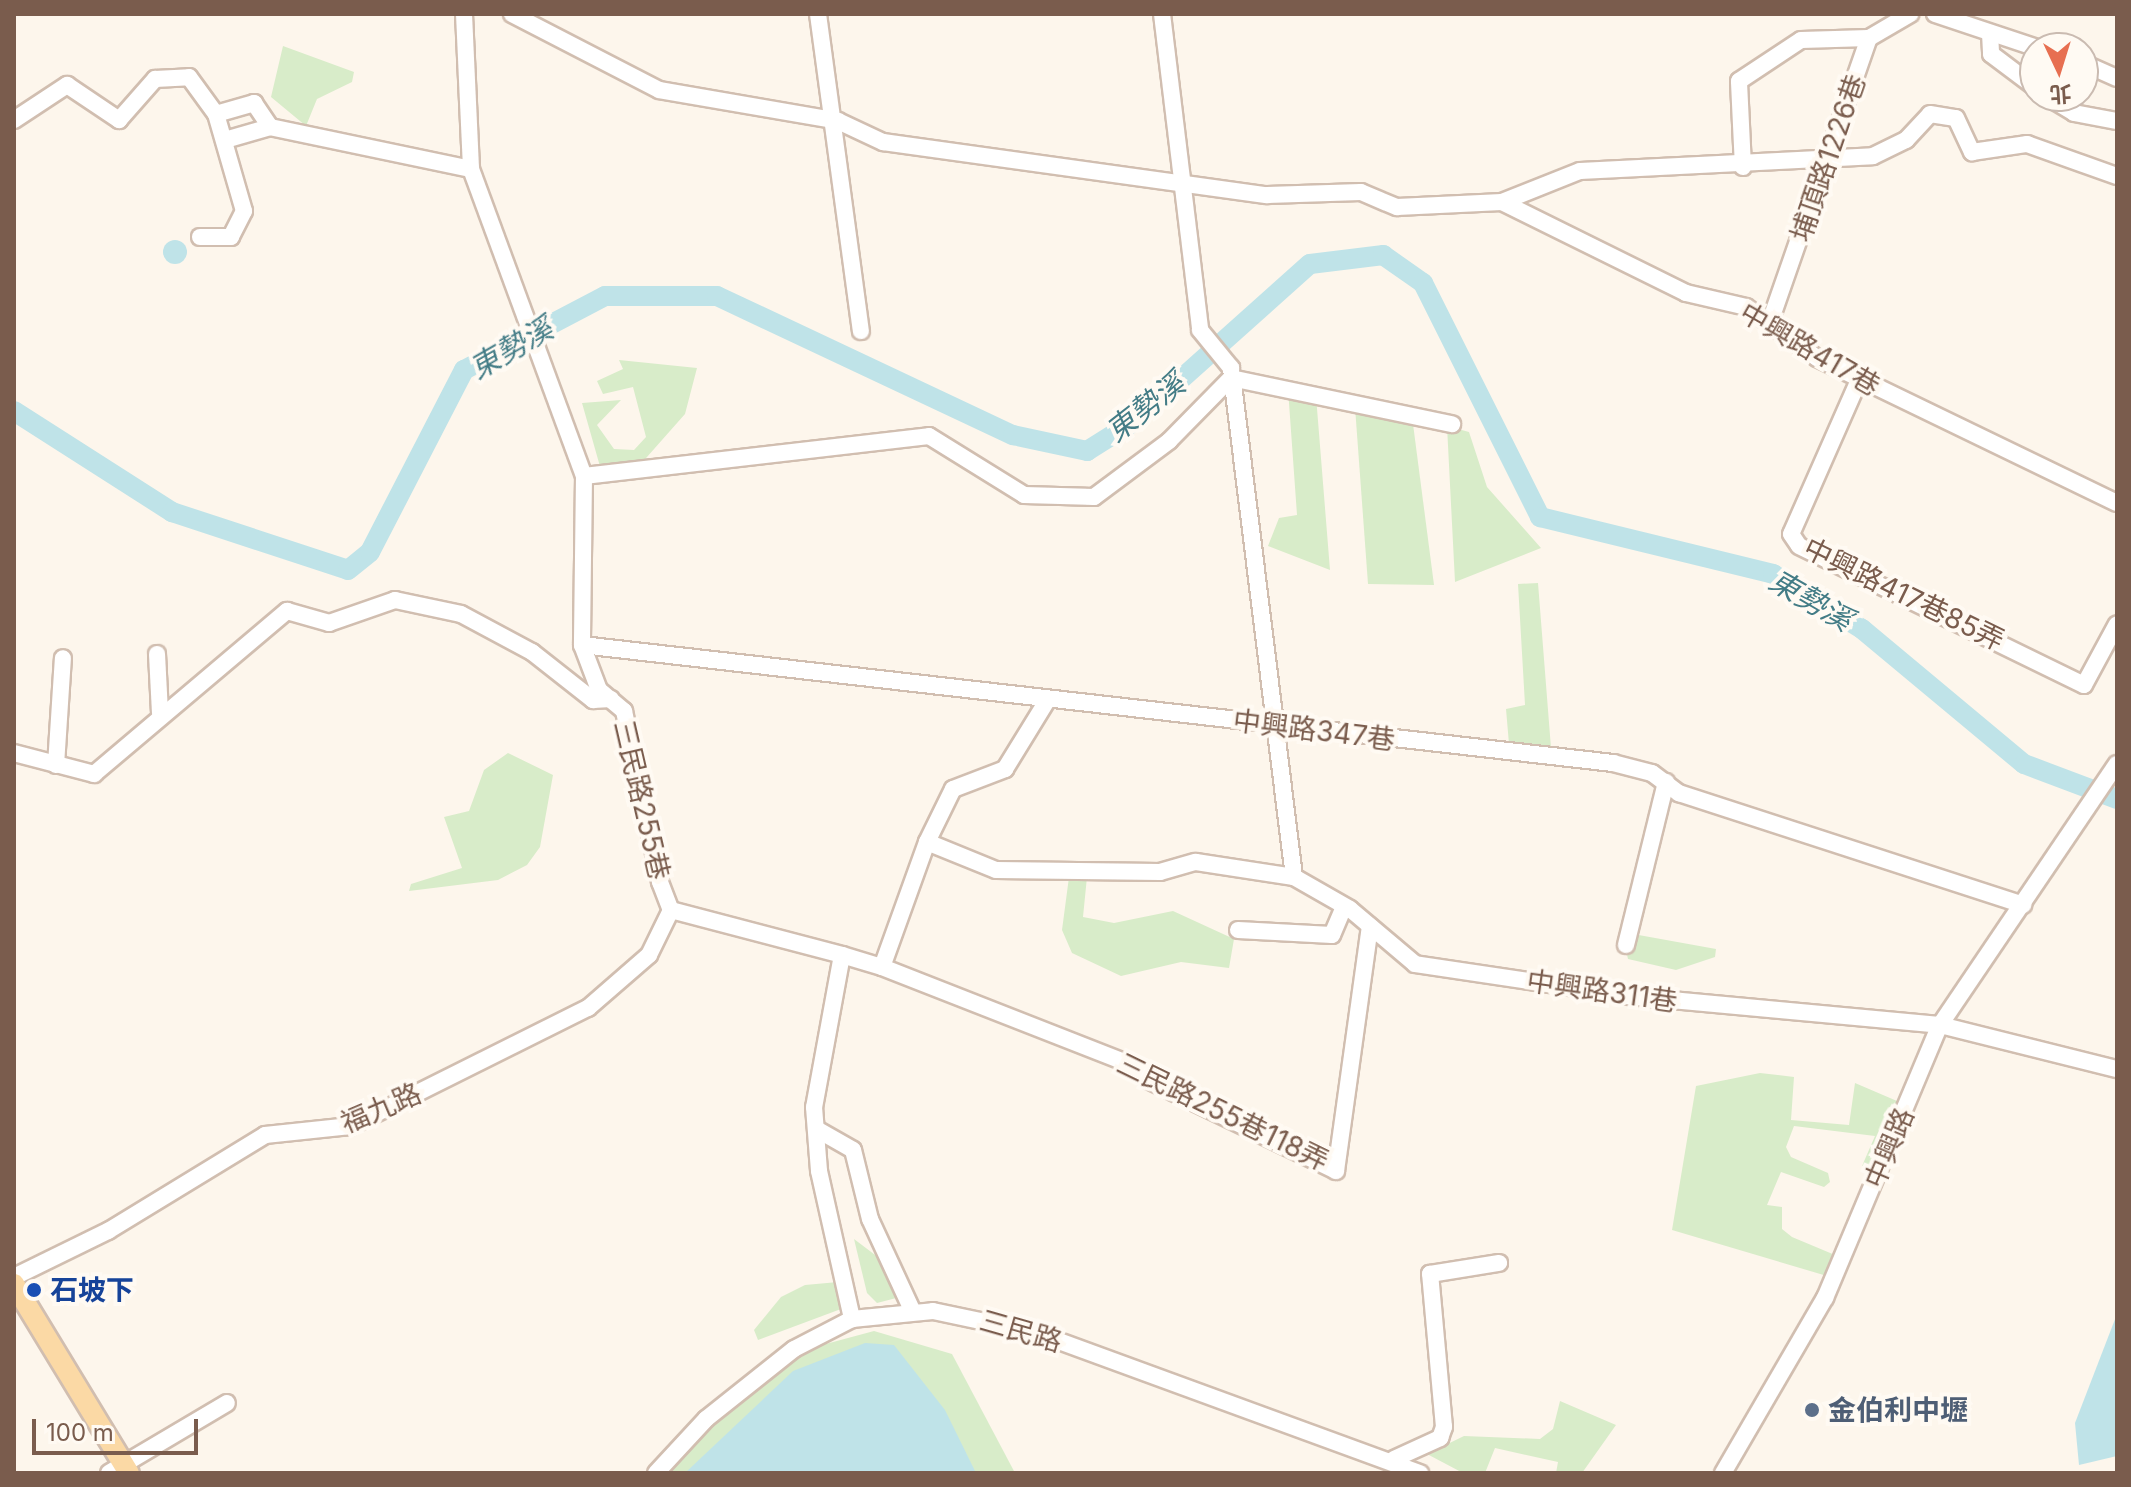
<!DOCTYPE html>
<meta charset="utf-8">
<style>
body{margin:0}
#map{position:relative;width:2131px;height:1487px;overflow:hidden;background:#fdf6ec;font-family:Inter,"Noto Sans TC",sans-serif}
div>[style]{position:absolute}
.green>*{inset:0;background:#d8ecc9}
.water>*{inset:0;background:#bfe3e8}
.round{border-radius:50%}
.river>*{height:20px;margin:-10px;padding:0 10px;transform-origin:10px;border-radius:10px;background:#bfe3e8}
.roads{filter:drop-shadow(2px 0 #d1beb0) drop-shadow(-2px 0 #d1beb0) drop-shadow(0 2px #d1beb0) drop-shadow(0 -2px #d1beb0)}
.minor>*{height:16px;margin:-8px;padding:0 8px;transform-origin:8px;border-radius:8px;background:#fff}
.major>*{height:20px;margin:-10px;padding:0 10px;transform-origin:10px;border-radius:10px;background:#fbd9a5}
.dots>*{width:22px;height:22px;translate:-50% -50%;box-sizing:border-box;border:4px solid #fffaf3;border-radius:50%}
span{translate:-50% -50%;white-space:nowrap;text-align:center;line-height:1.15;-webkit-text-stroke:8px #fffaf3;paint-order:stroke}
.street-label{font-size:28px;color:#7a5c4d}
.transit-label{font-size:28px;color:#164399;font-weight:700}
.left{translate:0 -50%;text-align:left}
.service-label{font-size:28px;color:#4e5e75;font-weight:700}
.water-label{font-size:30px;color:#437c86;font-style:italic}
.frame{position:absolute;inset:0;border:16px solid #7a5c4d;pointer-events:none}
.north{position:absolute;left:2019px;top:32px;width:80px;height:80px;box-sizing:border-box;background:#fffaf3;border:2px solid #cabbb1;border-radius:50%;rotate:176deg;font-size:22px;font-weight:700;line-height:32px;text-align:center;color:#7a5c4d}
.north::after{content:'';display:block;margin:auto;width:28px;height:36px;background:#e76f51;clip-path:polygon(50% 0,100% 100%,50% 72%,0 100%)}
.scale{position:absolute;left:32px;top:1419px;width:166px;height:36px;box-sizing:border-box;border:4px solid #7a5c4d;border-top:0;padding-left:10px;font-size:24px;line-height:28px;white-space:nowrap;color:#7a5c4d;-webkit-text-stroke:6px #fffaf3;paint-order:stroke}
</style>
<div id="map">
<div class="green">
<div style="clip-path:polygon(283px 46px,354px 72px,352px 82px,317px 99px,306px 126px,271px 97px)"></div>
<div style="clip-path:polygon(619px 360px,697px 368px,685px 414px,639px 466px,601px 470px,582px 403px,621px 400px,597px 425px,614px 449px,634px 450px,646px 437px,633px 387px,603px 394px,597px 381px,623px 369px)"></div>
<div style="clip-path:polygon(1288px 389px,1316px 396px,1330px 570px,1268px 546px,1279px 518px,1297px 515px)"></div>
<div style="clip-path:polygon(1355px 407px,1413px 424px,1434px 585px,1368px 584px)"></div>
<div style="clip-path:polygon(1447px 426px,1469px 432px,1487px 487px,1541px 548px,1455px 582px)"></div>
<div style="clip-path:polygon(1538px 583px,1551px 748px,1509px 744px,1506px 709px,1525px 705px,1518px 584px)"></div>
<div style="clip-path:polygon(508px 753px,553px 775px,540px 847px,527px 865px,498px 880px,409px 891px,411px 884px,462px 868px,444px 817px,469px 811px,484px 770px)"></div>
<div style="clip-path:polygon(1069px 877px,1087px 877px,1083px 917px,1114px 923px,1173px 911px,1234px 939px,1229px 968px,1181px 962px,1121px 976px,1072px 953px,1062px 930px)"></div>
<div style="clip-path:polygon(1622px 932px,1716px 949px,1715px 957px,1676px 970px,1628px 959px)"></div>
<div style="clip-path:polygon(1760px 1073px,1794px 1077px,1791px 1120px,1849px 1125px,1855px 1083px,1904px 1104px,1875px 1165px,1862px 1166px,1875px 1136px,1794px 1126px,1786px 1147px,1791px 1157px,1828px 1173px,1830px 1182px,1824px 1187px,1781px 1172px,1767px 1205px,1782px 1207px,1782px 1229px,1792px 1237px,1835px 1255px,1827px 1276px,1672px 1230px,1696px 1086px)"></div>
<div style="clip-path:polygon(854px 1239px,895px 1270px,904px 1296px,877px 1303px,867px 1293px)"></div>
<div style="clip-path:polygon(849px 1281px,857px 1303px,758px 1340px,754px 1330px,781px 1297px,805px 1285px)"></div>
<div style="clip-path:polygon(874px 1331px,952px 1354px,1015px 1473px,663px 1473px,690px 1440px,796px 1352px)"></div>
<div style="clip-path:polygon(1560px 1401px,1616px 1425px,1582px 1473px,1556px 1473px,1558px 1462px,1495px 1448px,1485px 1473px,1463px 1473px,1427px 1454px,1464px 1436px,1540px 1439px,1553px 1429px)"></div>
</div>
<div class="water">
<div class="round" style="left:163px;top:240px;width:24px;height:24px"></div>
<div style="clip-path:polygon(2117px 1314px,2117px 1456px,2079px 1465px,2075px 1423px)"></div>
<div style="clip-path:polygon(865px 1343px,894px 1345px,945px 1410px,976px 1473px,685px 1473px,793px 1371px)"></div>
</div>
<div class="river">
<div style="left:14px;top:411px;width:188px;rotate:32.6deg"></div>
<div style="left:172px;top:512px;width:185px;rotate:18.2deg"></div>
<div style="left:348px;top:570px;width:28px;rotate:-39deg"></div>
<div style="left:370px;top:552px;width:205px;rotate:-62.7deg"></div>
<div style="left:464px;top:370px;width:159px;rotate:-27.7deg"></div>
<div style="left:605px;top:296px;width:112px"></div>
<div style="left:717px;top:296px;width:327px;rotate:25.2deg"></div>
<div style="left:1013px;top:435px;width:76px;rotate:12.2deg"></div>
<div style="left:1087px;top:451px;width:54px;rotate:-32.2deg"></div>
<div style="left:1133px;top:422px;width:237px;rotate:-41.8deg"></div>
<div style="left:1310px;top:264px;width:74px;rotate:-7deg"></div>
<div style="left:1383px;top:255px;width:49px;rotate:35deg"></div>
<div style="left:1423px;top:283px;width:262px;rotate:63.4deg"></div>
<div style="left:1540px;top:517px;width:240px;rotate:13.7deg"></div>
<div style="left:1773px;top:574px;width:105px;rotate:31.7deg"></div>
<div style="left:1862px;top:629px;width:211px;rotate:39.8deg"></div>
<div style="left:2024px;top:764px;width:99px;rotate:20.6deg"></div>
</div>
<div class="roads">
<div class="minor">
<div style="left:464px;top:14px;width:155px;rotate:87.4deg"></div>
<div style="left:471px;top:169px;width:327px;rotate:69.8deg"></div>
<div style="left:584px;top:476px;width:169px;rotate:90.7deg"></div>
<div style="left:582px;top:645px;width:48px;rotate:69.3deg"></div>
<div style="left:599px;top:690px;width:33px;rotate:40deg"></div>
<div style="left:624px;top:711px;width:175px;rotate:78.1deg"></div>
<div style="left:660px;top:882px;width:30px;rotate:69deg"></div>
<div style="left:671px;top:910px;width:177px;rotate:14.7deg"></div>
<div style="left:842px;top:955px;width:155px;rotate:100.4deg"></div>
<div style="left:814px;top:1107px;width:64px;rotate:85.5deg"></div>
<div style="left:819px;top:1171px;width:152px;rotate:77.4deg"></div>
<div style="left:512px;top:14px;width:165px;rotate:27.3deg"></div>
<div style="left:659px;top:90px;width:182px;rotate:9.8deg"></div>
<div style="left:838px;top:121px;width:50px;rotate:25deg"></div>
<div style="left:883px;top:142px;width:388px;rotate:7.9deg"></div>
<div style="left:1267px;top:195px;width:94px;rotate:-1.8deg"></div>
<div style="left:1361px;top:192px;width:39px;rotate:23deg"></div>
<div style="left:1397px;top:207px;width:105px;rotate:-2.7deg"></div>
<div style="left:1502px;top:202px;width:84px;rotate:-21.7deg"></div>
<div style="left:1580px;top:171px;width:293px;rotate:-2.9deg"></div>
<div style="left:1873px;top:156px;width:37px;rotate:-26deg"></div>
<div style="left:1906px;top:140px;width:35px;rotate:-47deg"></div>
<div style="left:1930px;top:114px;width:26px;rotate:9deg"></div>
<div style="left:1956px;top:118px;width:38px;rotate:65deg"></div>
<div style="left:1972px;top:152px;width:56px;rotate:-8.3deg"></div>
<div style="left:2027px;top:144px;width:96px;rotate:19.6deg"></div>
<div style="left:818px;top:14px;width:320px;rotate:82.3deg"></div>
<div style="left:1162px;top:14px;width:318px;rotate:83.1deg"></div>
<div style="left:1200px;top:330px;width:49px;rotate:50.8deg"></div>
<div style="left:1231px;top:368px;width:513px;rotate:82.94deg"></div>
<div style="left:1935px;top:14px;width:108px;rotate:18.4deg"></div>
<div style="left:1990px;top:33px;width:21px;rotate:87deg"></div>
<div style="left:1991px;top:54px;width:55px;rotate:36.9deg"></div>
<div style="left:2083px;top:63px;width:37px;rotate:24deg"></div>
<div style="left:2046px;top:96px;width:33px;rotate:31deg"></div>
<div style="left:2074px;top:113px;width:44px;rotate:10.5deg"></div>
<div style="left:216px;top:114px;width:40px;rotate:-16deg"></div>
<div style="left:254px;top:103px;width:29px;rotate:56deg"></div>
<div style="left:14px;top:120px;width:64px;rotate:-33.4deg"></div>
<div style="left:67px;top:85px;width:63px;rotate:33.9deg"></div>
<div style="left:119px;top:120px;width:55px;rotate:-48.7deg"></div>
<div style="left:155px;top:79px;width:34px;rotate:-3deg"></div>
<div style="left:189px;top:77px;width:46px;rotate:53.9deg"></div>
<div style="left:216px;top:114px;width:101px;rotate:73.9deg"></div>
<div style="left:244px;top:211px;width:29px;rotate:117deg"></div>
<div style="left:231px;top:237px;width:31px;rotate:180deg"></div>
<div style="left:225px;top:140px;width:47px;rotate:-16.1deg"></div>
<div style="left:270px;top:127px;width:205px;rotate:11.8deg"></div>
<div style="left:1743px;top:167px;width:86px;rotate:-92.7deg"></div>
<div style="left:1739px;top:81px;width:74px;rotate:-33.5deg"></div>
<div style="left:1801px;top:40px;width:68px;rotate:-1.7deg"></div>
<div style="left:1502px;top:202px;width:205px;rotate:26.3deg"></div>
<div style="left:1686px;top:293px;width:62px;rotate:13.1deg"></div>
<div style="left:1746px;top:307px;width:87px;rotate:35.7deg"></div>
<div style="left:1817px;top:358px;width:333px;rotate:25.8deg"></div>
<div style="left:1770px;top:322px;width:301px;rotate:-70.8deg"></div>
<div style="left:1869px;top:38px;width:48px;rotate:-30.3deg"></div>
<div style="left:1859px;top:380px;width:168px;rotate:113.8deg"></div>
<div style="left:1791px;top:534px;width:14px;rotate:56deg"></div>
<div style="left:1799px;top:546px;width:317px;rotate:26deg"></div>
<div style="left:2084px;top:685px;width:69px;rotate:-61.6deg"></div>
<div style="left:584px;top:476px;width:347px;rotate:-6.6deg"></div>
<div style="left:929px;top:436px;width:112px;rotate:31.8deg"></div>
<div style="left:1024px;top:495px;width:70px;rotate:1.6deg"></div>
<div style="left:1094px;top:497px;width:94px;rotate:-36.7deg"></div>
<div style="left:1169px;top:441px;width:88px;rotate:-45.5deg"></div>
<div style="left:1231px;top:378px;width:226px;rotate:11.8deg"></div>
<div style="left:582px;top:645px;width:1038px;rotate:6.53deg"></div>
<div style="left:1613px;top:763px;width:40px;rotate:14.4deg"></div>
<div style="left:1652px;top:773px;width:34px;rotate:37deg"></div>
<div style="left:1679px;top:793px;width:362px;rotate:18deg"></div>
<div style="left:157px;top:654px;width:59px;rotate:87.1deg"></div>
<div style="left:14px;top:753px;width:83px;rotate:14.7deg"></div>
<div style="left:94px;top:774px;width:253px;rotate:-40.2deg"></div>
<div style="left:287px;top:611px;width:44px;rotate:15.9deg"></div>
<div style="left:329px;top:623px;width:70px;rotate:-19.2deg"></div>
<div style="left:395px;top:600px;width:67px;rotate:12deg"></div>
<div style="left:461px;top:614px;width:81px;rotate:28.2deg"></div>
<div style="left:532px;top:652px;width:78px;rotate:38.2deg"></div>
<div style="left:593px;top:700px;width:18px;rotate:-3deg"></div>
<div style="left:56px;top:765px;width:107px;rotate:-86.3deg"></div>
<div style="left:927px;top:842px;width:59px;rotate:-63.9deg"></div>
<div style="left:953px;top:789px;width:56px;rotate:-21deg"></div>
<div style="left:1005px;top:769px;width:82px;rotate:-58.4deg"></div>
<div style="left:1238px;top:930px;width:94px;rotate:3deg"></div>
<div style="left:1332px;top:935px;width:30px;rotate:-67deg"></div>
<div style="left:1626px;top:945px;width:168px;rotate:-76.2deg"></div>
<div style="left:842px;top:955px;width:42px;rotate:16.7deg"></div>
<div style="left:882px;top:967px;width:133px;rotate:-70.2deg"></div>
<div style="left:927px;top:842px;width:74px;rotate:22.1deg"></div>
<div style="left:996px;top:870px;width:164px;rotate:0.7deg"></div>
<div style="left:1160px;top:872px;width:37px;rotate:-16deg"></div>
<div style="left:1196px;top:862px;width:99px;rotate:8.7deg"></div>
<div style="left:1294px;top:877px;width:64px;rotate:29.7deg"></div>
<div style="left:1350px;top:909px;width:85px;rotate:40.2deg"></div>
<div style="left:1415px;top:964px;width:215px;rotate:8.5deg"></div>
<div style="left:1628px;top:996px;width:313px;rotate:5.3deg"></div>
<div style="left:1940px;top:1025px;width:182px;rotate:14deg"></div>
<div style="left:882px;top:967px;width:271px;rotate:21.4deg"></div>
<div style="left:1134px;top:1066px;width:18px;rotate:47deg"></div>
<div style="left:1146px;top:1079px;width:211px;rotate:25.8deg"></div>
<div style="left:1336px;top:1171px;width:247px;rotate:-82.1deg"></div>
<div style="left:818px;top:1130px;width:40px;rotate:29.7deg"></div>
<div style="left:853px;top:1150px;width:71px;rotate:76.2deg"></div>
<div style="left:870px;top:1219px;width:102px;rotate:65.2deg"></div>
<div style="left:14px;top:1277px;width:105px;rotate:-26.1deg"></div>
<div style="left:108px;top:1231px;width:184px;rotate:-31.4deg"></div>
<div style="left:265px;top:1135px;width:86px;rotate:-6deg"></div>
<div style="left:351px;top:1126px;width:265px;rotate:-26.5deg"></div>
<div style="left:588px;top:1008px;width:81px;rotate:-41deg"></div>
<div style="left:649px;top:955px;width:50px;rotate:-63.9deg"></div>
<div style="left:1394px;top:1459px;width:51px;rotate:-24.5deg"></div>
<div style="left:1440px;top:1438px;width:12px;rotate:-70deg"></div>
<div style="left:1444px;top:1427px;width:154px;rotate:-95.2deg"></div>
<div style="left:1430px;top:1274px;width:70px;rotate:-9.1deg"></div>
<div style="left:109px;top:1473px;width:137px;rotate:-30.7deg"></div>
<div style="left:656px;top:1473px;width:74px;rotate:-47.2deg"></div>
<div style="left:706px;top:1419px;width:112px;rotate:-38.5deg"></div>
<div style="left:794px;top:1349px;width:65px;rotate:-27.3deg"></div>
<div style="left:852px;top:1319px;width:81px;rotate:-5.6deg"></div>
<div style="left:933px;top:1311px;width:106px;rotate:11.9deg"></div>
<div style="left:1037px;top:1333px;width:408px;rotate:20.1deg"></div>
<div style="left:1723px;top:1473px;width:203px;rotate:-59.8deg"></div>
<div style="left:1825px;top:1298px;width:296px;rotate:-67.2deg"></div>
<div style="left:1940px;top:1025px;width:315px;rotate:-55.9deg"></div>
</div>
<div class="major">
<div style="left:14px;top:1284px;width:221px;rotate:58.7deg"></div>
</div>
</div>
<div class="dots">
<div style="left:34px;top:1290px;background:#1a4fb4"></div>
<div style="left:1812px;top:1410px;background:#5c6f8a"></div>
</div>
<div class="street-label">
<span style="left:1828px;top:158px;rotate:-71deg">埔頂路1226巷</span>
<span style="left:1810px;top:349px;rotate:30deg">中興路417巷</span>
<span style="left:1904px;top:594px;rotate:26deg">中興路417巷85弄</span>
<span style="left:1314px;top:730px;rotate:7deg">中興路347巷</span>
<span style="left:642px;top:800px;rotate:77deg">三民路255巷</span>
<span style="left:1602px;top:991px;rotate:8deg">中興路311巷</span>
<span style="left:381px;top:1108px;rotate:-23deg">福九路</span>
<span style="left:1223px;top:1112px;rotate:26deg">三民路255巷118弄</span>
<span style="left:1889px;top:1148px;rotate:-67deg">中興路</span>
<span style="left:1021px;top:1331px;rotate:16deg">三民路</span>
</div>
<div class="transit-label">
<span class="left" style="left:50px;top:1290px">石坡下</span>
</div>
<div class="service-label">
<span class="left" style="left:1828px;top:1410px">金伯利中壢</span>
</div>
<div class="water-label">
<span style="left:511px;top:348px;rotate:-30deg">東勢溪</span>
<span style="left:1145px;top:407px;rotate:-38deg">東勢溪</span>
<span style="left:1811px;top:600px;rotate:30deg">東勢溪</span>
</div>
<div class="frame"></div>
<div class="north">北</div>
<div class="scale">100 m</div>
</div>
